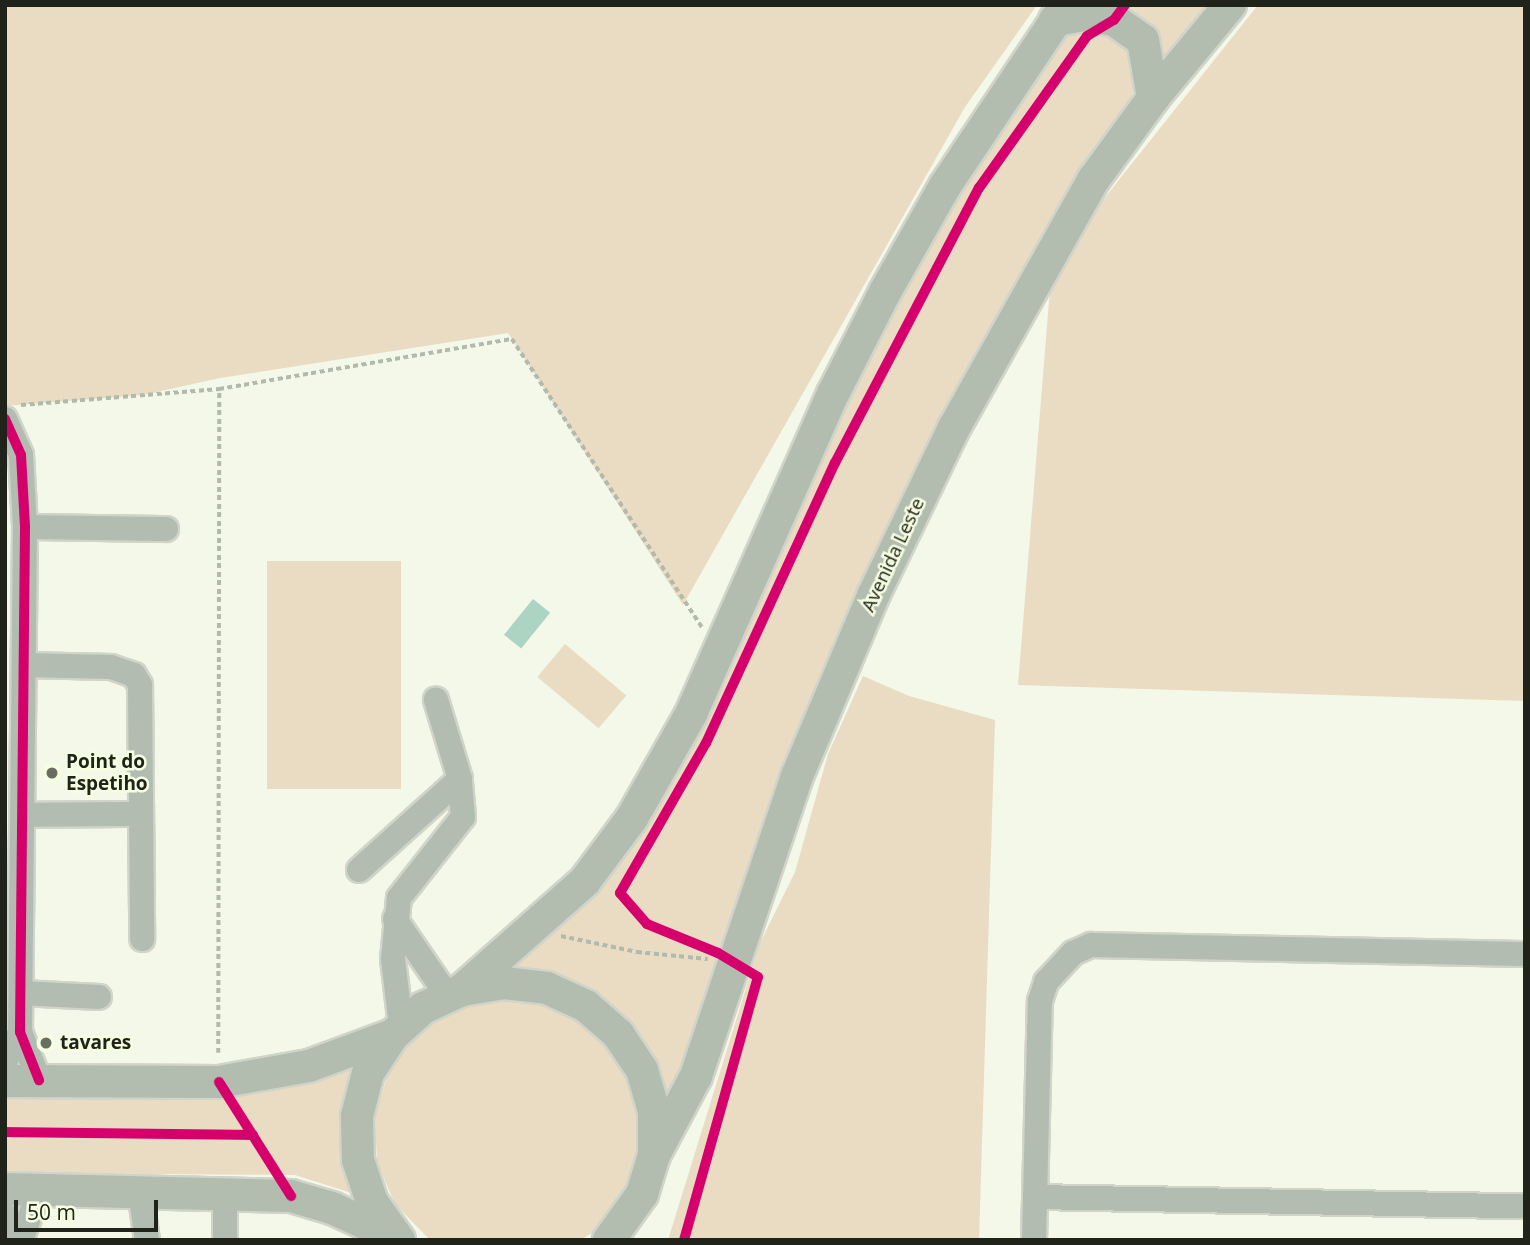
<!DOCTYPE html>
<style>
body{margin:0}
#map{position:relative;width:1530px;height:1245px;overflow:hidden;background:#f3f8e8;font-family:"Open Sans",sans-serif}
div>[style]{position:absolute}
.green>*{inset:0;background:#eadbc3;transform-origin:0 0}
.water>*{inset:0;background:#abd4c3;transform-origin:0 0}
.path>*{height:3.5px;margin-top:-1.75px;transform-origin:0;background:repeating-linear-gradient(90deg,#b2b9ad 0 5px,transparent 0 8.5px)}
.roads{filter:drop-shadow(2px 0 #d0d4c9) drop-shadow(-2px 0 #d0d4c9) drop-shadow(0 2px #d0d4c9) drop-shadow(0 -2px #d0d4c9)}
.minor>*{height:24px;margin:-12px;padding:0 12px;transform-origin:12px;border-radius:12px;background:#b2bcb1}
.major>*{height:32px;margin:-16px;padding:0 16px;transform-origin:16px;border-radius:16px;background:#b2bdaf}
.cycleway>*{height:10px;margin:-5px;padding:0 5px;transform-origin:5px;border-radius:5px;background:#d6006c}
.dots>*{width:19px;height:19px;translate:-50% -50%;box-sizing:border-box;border:4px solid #f6fee2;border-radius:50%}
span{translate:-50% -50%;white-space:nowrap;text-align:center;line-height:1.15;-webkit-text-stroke:5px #f6fee2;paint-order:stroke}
.street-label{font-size:19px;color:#202319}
.poi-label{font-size:19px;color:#202319;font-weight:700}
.left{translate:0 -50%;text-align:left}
.frame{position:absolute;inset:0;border:7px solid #202319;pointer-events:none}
.scale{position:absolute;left:14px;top:1200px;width:144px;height:32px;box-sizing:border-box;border:4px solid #202319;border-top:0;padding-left:9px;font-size:21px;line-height:24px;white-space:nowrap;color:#202319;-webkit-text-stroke:5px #f6fee2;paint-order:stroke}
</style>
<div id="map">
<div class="green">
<div style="clip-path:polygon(5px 5px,1037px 5px,965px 107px,683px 605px,508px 333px,220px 378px,143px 395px,5px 406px)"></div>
<div style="clip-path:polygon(1075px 5px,1215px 5px,1127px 114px,1143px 75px,1141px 40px)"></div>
<div style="clip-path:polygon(1258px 5px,1525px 5px,1525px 701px,1018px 685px,1052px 264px)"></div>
<div style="clip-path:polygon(1085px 9px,1117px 16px,1140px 74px,1123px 118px,870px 595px,662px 1135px,596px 1012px,470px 987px,620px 818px,951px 203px,1052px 41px)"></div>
<div style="left:267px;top:561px;width:134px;height:228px"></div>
<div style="left:565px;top:644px;width:80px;height:43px;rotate:40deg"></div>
<div style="clip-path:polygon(863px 676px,909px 696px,995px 720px,979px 1240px,668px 1240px,760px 943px,795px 872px,828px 754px)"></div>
<div style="clip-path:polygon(485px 1001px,527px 1001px,568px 1014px,602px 1039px,626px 1074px,638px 1115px,636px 1158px,621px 1198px,592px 1233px,580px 1240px,430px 1240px,395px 1204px,377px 1162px,375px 1117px,387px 1076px,411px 1041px,445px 1015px)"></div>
<div style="clip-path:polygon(369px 1056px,361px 1196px,295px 1175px,5px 1173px,5px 1096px,183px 1097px,255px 1092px,307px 1082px)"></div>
</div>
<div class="water">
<div style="left:533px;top:599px;width:22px;height:46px;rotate:39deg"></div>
</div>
<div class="path">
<div style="left:21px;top:405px;width:199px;rotate:-4.6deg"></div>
<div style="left:219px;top:389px;width:297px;rotate:-9.7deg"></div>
<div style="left:512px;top:339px;width:347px;rotate:56.6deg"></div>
<div style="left:561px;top:936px;width:78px;rotate:11.9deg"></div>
<div style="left:637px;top:952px;width:71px;rotate:5.6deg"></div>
<div style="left:218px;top:1053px;width:664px;rotate:-89.91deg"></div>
</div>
<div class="roads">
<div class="minor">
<div style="left:5px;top:419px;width:39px;rotate:66deg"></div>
<div style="left:21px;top:455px;width:72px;rotate:86.8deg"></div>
<div style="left:25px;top:527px;width:505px;rotate:90.57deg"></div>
<div style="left:20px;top:1032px;width:52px;rotate:68.4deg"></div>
<div style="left:25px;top:527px;width:141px;rotate:0.8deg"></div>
<div style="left:24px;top:665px;width:87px;rotate:1.3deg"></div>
<div style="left:111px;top:667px;width:24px;rotate:19deg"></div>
<div style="left:134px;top:675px;width:12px;rotate:59deg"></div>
<div style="left:140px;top:685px;width:254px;rotate:89.5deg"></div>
<div style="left:23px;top:815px;width:118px;rotate:-0.5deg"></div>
<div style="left:359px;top:870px;width:136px;rotate:-42deg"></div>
<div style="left:395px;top:919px;width:92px;rotate:55.6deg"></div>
<div style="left:21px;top:993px;width:78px;rotate:2.9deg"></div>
<div style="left:401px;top:1026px;width:67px;rotate:-96.8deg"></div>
<div style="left:393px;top:959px;width:61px;rotate:-84.4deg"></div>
<div style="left:399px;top:898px;width:103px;rotate:-51.7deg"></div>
<div style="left:463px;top:817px;width:38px;rotate:-95deg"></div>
<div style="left:460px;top:779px;width:83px;rotate:-106.9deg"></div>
<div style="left:5px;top:1062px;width:34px;rotate:-63deg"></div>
<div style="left:140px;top:1191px;width:49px;rotate:81.9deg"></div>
<div style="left:225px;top:1192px;width:48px;rotate:90deg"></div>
<div style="left:1035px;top:1197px;width:490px;rotate:1.1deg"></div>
<div style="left:5px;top:1215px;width:28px;rotate:64deg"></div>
<div style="left:21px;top:1240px;width:54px;rotate:-69.6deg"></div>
<div style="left:1034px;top:1240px;width:239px;rotate:-88.6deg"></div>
<div style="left:1040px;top:1001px;width:20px;rotate:-72deg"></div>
<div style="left:1046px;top:982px;width:40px;rotate:-47deg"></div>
<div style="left:1073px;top:953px;width:20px;rotate:-24deg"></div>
<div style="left:1091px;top:945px;width:434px;rotate:1.2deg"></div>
</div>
<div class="major">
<div style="left:1055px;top:20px;width:28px;rotate:-10deg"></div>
<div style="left:1083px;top:15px;width:31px;rotate:9deg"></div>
<div style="left:1114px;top:20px;width:35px;rotate:35deg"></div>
<div style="left:1143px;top:40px;width:59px;rotate:80.2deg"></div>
<div style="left:462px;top:990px;width:164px;rotate:-41.5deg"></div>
<div style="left:585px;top:881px;width:79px;rotate:-53.3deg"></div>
<div style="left:632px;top:818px;width:120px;rotate:-60.4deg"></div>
<div style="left:691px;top:714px;width:350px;rotate:-66.1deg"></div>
<div style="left:833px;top:394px;width:114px;rotate:-63deg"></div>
<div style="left:885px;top:292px;width:122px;rotate:-60.5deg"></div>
<div style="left:945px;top:186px;width:218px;rotate:-56.2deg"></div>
<div style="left:5px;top:1081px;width:214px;rotate:0.3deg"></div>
<div style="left:219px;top:1082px;width:91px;rotate:-10.1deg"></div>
<div style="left:309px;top:1066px;width:90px;rotate:-20.3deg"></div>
<div style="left:654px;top:1155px;width:89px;rotate:-62deg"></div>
<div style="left:696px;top:1076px;width:317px;rotate:-71.4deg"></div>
<div style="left:797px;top:776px;width:195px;rotate:-67.1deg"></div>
<div style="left:873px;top:596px;width:187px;rotate:-64.3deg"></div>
<div style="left:954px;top:428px;width:286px;rotate:-60.7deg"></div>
<div style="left:1094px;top:179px;width:100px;rotate:-53.9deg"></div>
<div style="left:1153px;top:98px;width:121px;rotate:-50.4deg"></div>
<div style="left:5px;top:1189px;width:286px;rotate:1.4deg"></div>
<div style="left:291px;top:1196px;width:43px;rotate:16.3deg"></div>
<div style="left:332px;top:1208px;width:69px;rotate:24.7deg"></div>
<div style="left:399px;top:1240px;width:47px;rotate:-125.4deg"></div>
<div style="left:372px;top:1202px;width:44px;rotate:-108.4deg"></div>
<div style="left:358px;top:1160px;width:44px;rotate:-91.3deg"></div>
<div style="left:357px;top:1116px;width:44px;rotate:-75.7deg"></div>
<div style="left:368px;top:1073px;width:45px;rotate:-56.7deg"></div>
<div style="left:393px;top:1035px;width:40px;rotate:-42deg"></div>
<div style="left:423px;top:1008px;width:43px;rotate:-24.8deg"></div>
<div style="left:462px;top:990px;width:43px;rotate:-9.5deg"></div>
<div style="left:504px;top:983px;width:43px;rotate:6.6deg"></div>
<div style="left:547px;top:988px;width:43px;rotate:24.8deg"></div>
<div style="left:586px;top:1006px;width:43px;rotate:41.2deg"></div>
<div style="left:618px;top:1034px;width:43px;rotate:56.3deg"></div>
<div style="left:642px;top:1070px;width:43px;rotate:73.7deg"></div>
<div style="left:654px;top:1111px;width:44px;rotate:90deg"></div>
<div style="left:654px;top:1155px;width:41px;rotate:107.1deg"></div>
<div style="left:642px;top:1194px;width:57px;rotate:125.7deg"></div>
</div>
</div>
<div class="cycleway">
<div style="left:5px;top:419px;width:39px;rotate:66deg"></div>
<div style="left:21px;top:455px;width:72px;rotate:86.8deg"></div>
<div style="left:25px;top:527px;width:505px;rotate:90.57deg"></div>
<div style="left:20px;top:1032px;width:52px;rotate:68.4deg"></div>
<div style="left:219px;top:1082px;width:135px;rotate:57.7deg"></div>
<div style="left:5px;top:1132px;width:248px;rotate:0.7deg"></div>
<div style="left:684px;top:1240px;width:273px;rotate:-74.3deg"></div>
<div style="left:758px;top:977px;width:47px;rotate:-149deg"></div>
<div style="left:718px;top:953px;width:77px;rotate:-157.8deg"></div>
<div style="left:647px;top:924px;width:41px;rotate:-131.1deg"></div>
<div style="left:620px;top:893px;width:173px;rotate:-60.2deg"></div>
<div style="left:706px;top:743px;width:308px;rotate:-65.3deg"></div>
<div style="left:835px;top:463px;width:310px;rotate:-62.4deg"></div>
<div style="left:979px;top:188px;width:186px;rotate:-54.6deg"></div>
<div style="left:1087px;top:36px;width:31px;rotate:-31deg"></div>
<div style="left:1114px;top:20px;width:19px;rotate:-54deg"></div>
</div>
<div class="dots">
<div style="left:52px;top:773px;background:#6a6e61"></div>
<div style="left:46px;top:1043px;background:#6a6e61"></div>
</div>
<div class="street-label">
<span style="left:893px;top:555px;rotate:-65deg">Avenida Leste</span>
</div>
<div class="poi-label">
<span class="left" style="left:66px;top:773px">Point do<br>Espetiho</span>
<span class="left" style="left:60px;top:1043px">tavares</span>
</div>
<div class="frame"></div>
<div class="scale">50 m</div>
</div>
